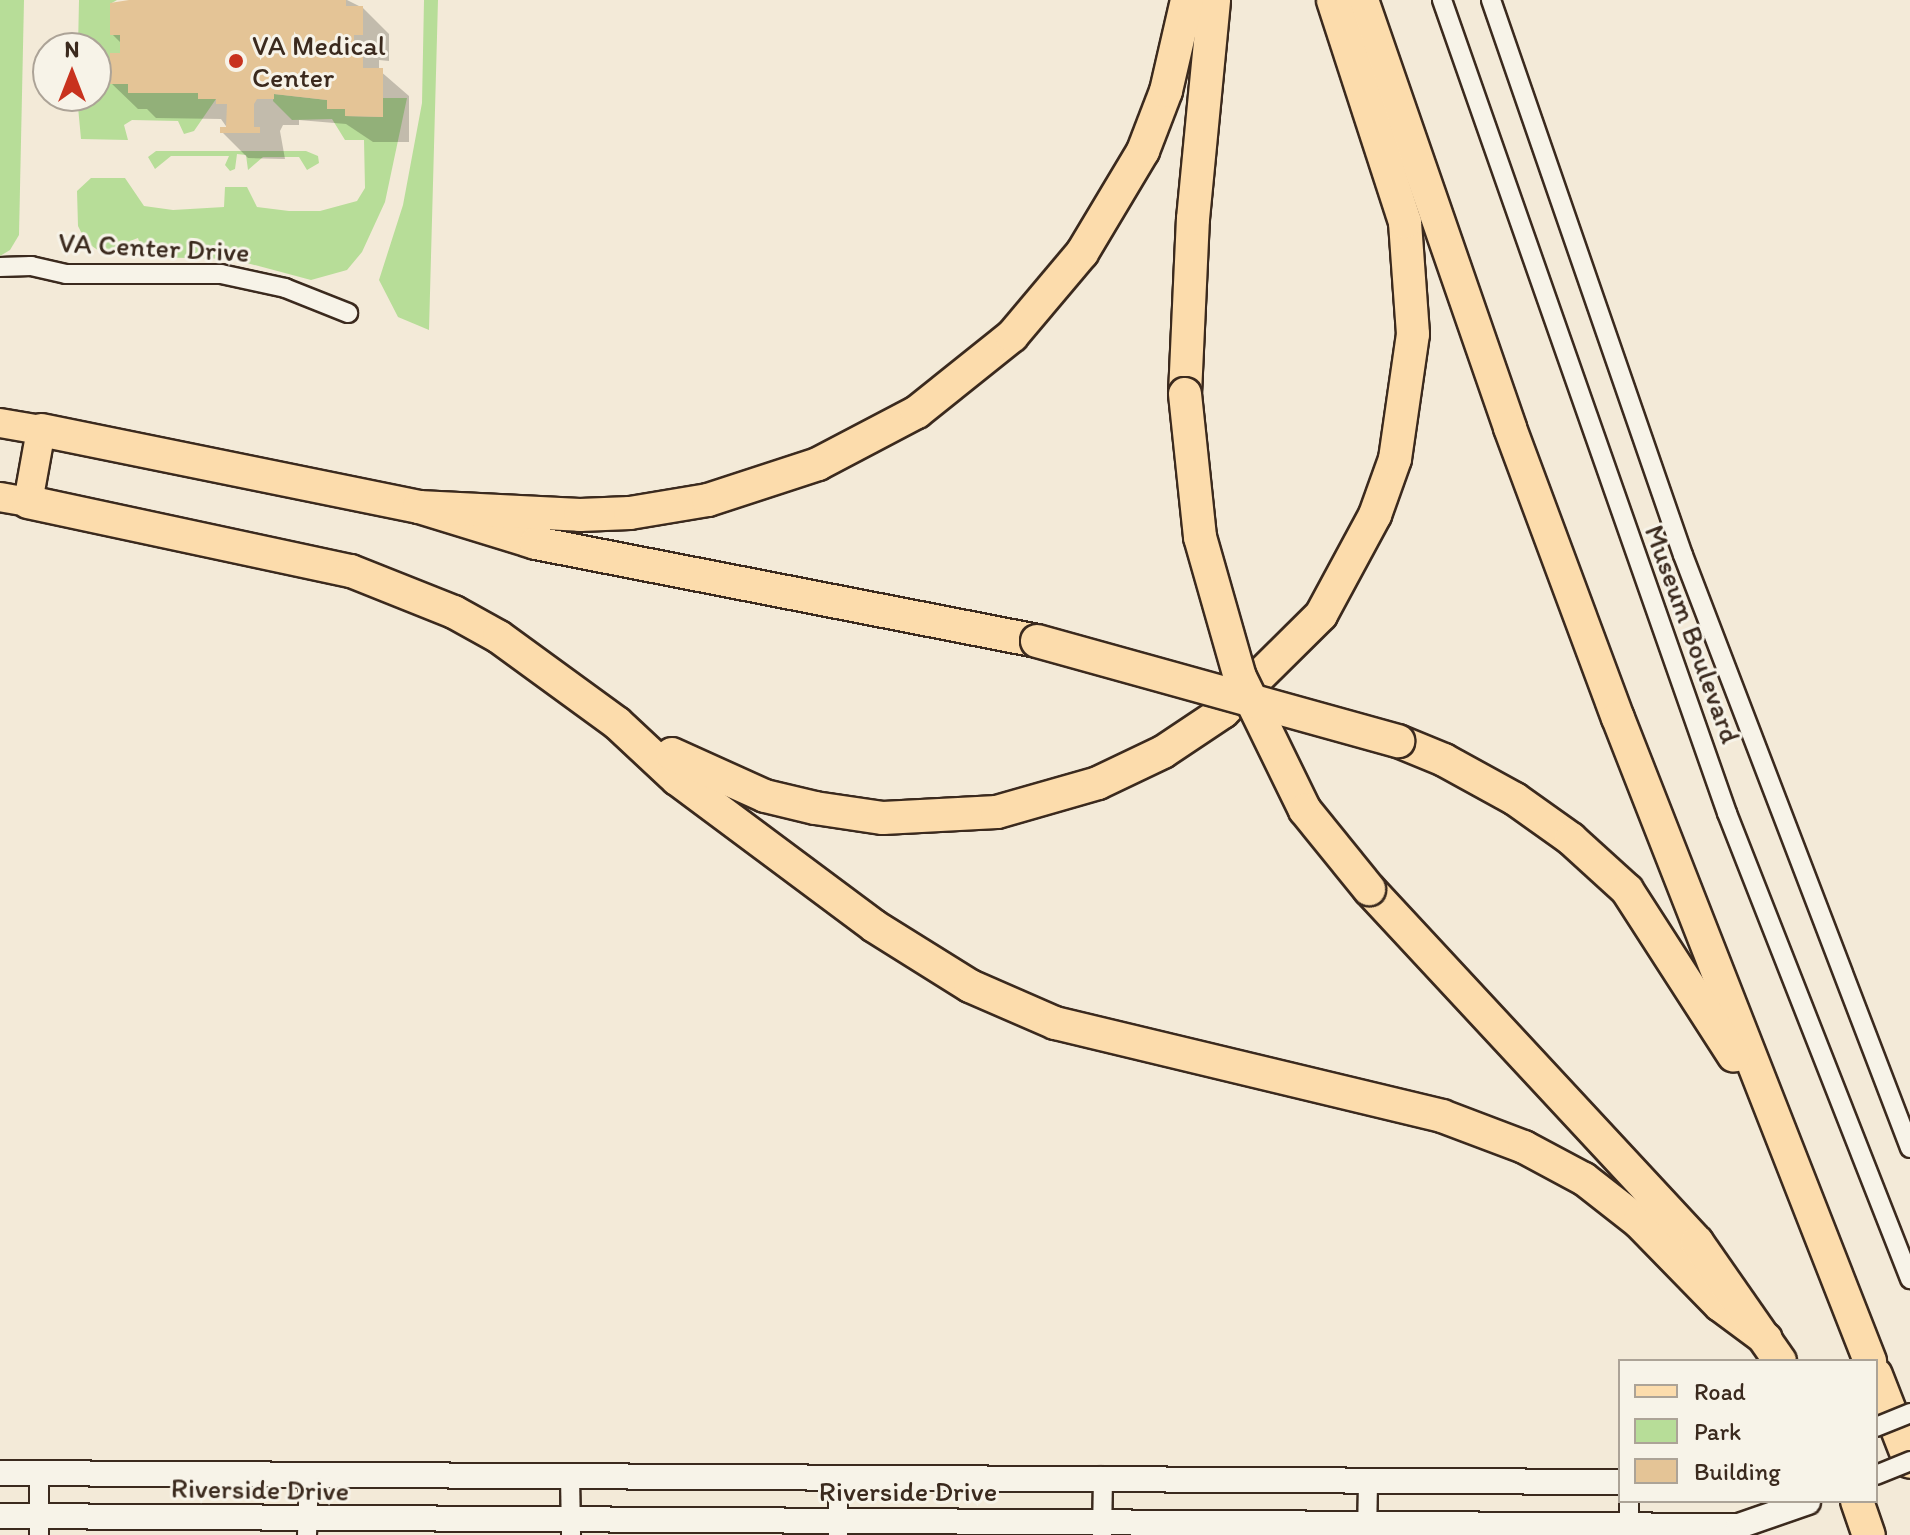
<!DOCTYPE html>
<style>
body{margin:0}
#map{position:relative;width:1910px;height:1535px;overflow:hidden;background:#f3ead8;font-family:Itim,sans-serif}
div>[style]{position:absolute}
.green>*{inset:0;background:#b7dd98}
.shadow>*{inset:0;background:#0003}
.building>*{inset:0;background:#e4c496}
.roads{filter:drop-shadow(2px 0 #3b2a1e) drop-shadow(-2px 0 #3b2a1e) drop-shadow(0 2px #3b2a1e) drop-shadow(0 -2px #3b2a1e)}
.street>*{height:18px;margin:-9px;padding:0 9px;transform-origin:9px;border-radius:9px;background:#f7f3e8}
.secondary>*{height:24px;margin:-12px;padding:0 12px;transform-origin:12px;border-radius:12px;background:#f7f3e8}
.primary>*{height:28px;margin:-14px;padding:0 14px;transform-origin:14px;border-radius:14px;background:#fcdcac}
.highway>*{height:32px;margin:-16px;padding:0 16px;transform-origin:16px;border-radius:16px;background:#fcdcac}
.bridges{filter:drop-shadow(2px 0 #3b2a1e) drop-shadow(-2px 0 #3b2a1e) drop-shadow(0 2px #3b2a1e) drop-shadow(0 -2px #3b2a1e)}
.street-bridge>*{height:18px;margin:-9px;padding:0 9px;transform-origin:9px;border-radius:9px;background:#f7f3e8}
.highway-bridge>*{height:32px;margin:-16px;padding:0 16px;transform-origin:16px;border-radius:16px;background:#fcdcac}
.dots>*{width:22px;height:22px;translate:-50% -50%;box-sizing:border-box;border:4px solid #f7f3e8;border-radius:50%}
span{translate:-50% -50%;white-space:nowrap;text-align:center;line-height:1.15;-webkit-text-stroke:6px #f7f3e8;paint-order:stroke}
.poi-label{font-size:28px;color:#3b2a1e}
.left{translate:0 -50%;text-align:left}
.street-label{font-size:28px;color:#3b2a1e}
.legend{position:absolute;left:1618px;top:1359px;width:260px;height:144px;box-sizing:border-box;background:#f7f3e8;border:2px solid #aca397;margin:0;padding:10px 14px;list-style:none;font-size:24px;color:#3b2a1e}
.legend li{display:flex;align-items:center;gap:16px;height:40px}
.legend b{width:40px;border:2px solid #aca397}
.north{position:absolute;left:32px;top:32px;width:80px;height:80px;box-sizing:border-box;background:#f7f3e8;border:2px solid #aca397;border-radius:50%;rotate:0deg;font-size:22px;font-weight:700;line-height:32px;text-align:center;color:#3b2a1e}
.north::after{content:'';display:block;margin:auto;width:28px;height:36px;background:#c8321e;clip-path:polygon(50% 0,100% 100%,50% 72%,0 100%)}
</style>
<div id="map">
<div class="green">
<div style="clip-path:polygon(0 0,24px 0,19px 235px,10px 250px,0 256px)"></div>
<div style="clip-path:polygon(79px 0,117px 0,110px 4px,110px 34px,120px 35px,120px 53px,110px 53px,110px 84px,128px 84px,128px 93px,198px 93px,198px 99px,216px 99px,194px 131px,184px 134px,178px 121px,132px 120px,124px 125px,128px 140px,81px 139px,77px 96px,96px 96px,96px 48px,78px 48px)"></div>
<div style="clip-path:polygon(424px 0,438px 0,429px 330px,398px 317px,379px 280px,403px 205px,422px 103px)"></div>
<div style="clip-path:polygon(274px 94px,327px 100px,345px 109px,345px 116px,383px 117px,383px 98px,407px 98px,385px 202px,362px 252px,347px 270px,311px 280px,232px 259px,144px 257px,138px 238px,130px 241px,129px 255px,105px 255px,86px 242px,78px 226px,77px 191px,91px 178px,125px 178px,144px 206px,173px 210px,224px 207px,225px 187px,247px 187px,257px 207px,289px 211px,320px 211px,357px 201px,365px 188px,364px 140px,345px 140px,332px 119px,292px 120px,273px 101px)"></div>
<div style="clip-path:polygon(156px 151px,306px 151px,318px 156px,319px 163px,307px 170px,299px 157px,263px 157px,248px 170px,246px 155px,237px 154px,235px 169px,230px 171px,225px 165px,229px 156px,171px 156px,155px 169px,148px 157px)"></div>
</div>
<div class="shadow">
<div style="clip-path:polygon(131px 0,347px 0,363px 8px,389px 34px,389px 61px,379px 60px,379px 70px,409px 96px,409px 142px,373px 142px,346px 124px,299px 120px,299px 125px,283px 125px,280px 131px,285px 159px,248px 158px,222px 132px,228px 129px,221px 119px,156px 118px,147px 109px,138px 109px,111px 83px,122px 55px,122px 44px,112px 34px)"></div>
</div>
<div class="building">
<div style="clip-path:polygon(129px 0,346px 0,346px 6px,363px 6px,363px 35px,354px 35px,354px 55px,363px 55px,363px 68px,383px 68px,383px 117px,345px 116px,345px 109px,327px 109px,327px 100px,274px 94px,274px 99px,257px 99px,254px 104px,254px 127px,260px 127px,260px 133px,220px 133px,220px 127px,226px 127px,227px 104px,216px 104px,216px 99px,198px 99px,198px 93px,128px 93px,128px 84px,109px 84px,110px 53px,120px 53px,120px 35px,110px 35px,110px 3px)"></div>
</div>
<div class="roads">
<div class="street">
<div style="left:1442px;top:0;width:862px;rotate:70.68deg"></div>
<div style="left:1727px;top:813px;width:501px;rotate:68.56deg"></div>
<div style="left:1491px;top:0;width:587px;rotate:70.92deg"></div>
<div style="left:1683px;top:555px;width:635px;rotate:69.05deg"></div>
<div style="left:0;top:267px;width:31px;rotate:-2deg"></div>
<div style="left:31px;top:266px;width:36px;rotate:13deg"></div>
<div style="left:66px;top:274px;width:155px"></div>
<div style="left:221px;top:274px;width:66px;rotate:12.3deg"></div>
<div style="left:285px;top:288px;width:68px;rotate:21.6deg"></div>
<div style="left:570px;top:1476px;width:59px;rotate:89deg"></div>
<div style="left:1629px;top:1501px;width:34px;rotate:90deg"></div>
<div style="left:39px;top:1535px;width:62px;rotate:-90deg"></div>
<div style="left:307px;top:1535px;width:61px;rotate:-88.1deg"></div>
<div style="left:838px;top:1535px;width:59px;rotate:-90deg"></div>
<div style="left:1102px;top:1535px;width:59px;rotate:-89deg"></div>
<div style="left:1367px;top:1535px;width:54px;rotate:-88.9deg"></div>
</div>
<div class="secondary">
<div style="left:0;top:1473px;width:1620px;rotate:0.32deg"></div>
<div style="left:0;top:1516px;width:1739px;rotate:0.33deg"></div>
<div style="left:1739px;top:1526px;width:73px;rotate:-19.2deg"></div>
</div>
<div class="primary">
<div style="left:0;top:423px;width:42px;rotate:9.7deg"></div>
<div style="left:41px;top:430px;width:73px;rotate:100.2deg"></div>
<div style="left:28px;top:502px;width:28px;rotate:-170deg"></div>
</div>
<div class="highway">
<div style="left:1362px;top:0;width:453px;rotate:70.9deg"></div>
<div style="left:1510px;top:428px;width:309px;rotate:69.6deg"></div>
<div style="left:1618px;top:718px;width:691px;rotate:68.6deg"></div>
<div style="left:1185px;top:394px;width:175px;rotate:-87.4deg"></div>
<div style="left:1193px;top:219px;width:220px;rotate:-84.5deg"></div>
<div style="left:41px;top:430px;width:386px;rotate:11.5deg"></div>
<div style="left:419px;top:507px;width:122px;rotate:17.1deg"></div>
<div style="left:536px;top:543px;width:510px;rotate:11.07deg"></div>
<div style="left:28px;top:502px;width:330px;rotate:12.1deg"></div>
<div style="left:351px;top:571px;width:111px;rotate:21.7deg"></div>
<div style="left:454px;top:612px;width:51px;rotate:29.1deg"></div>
<div style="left:499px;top:637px;width:146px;rotate:36.1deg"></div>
<div style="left:617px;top:723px;width:82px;rotate:43deg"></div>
<div style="left:677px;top:779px;width:246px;rotate:36.7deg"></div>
<div style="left:874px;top:926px;width:113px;rotate:32deg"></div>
<div style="left:970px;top:986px;width:93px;rotate:23.5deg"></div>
<div style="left:1055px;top:1023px;width:398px;rotate:13.5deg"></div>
<div style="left:1442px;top:1116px;width:88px;rotate:20.7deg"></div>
<div style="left:1524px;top:1147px;width:68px;rotate:28.1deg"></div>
<div style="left:1584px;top:1179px;width:70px;rotate:38deg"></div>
<div style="left:1639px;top:1222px;width:116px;rotate:45.7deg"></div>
<div style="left:1720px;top:1305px;width:57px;rotate:36.5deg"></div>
<div style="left:419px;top:507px;width:161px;rotate:2.8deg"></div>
<div style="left:580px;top:515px;width:50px;rotate:-2.3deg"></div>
<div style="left:630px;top:513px;width:79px;rotate:-9.5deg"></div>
<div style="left:708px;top:500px;width:116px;rotate:-18.1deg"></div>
<div style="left:818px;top:464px;width:112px;rotate:-27.7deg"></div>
<div style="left:917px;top:412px;width:122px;rotate:-38.7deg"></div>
<div style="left:1012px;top:336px;width:109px;rotate:-49.9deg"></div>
<div style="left:1082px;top:253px;width:119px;rotate:-59.1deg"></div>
<div style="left:1143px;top:151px;width:64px;rotate:-69deg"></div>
<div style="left:1166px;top:91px;width:93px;rotate:-77deg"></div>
<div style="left:1398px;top:741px;width:50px;rotate:22.4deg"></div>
<div style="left:1444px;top:760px;width:81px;rotate:28.8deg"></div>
<div style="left:1515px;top:799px;width:69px;rotate:35.5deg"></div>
<div style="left:1571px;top:839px;width:76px;rotate:42.3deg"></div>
<div style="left:1627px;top:890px;width:197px;rotate:57.2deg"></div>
<div style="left:672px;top:754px;width:102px;rotate:24.3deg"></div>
<div style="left:765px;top:796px;width:51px;rotate:13.5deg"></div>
<div style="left:815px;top:808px;width:69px;rotate:8.4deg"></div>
<div style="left:883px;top:818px;width:114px;rotate:-3deg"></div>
<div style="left:997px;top:812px;width:105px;rotate:-16deg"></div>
<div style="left:1098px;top:783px;width:72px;rotate:-25.5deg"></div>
<div style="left:1163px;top:752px;width:72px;rotate:-33.7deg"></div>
<div style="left:1223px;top:712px;width:138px;rotate:-44.7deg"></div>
<div style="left:1321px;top:615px;width:114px;rotate:-61.6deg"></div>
<div style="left:1375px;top:515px;width:59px;rotate:-70.3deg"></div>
<div style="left:1395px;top:459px;width:126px;rotate:-81.8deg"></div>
<div style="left:1413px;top:334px;width:112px;rotate:-94.1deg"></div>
<div style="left:1405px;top:222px;width:233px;rotate:-108deg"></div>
<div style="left:1369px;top:889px;width:482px;rotate:47.1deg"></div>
<div style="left:1697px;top:1242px;width:145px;rotate:55.1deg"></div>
<div style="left:1876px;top:1375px;width:93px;rotate:68.7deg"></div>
<div style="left:1857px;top:1501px;width:36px;rotate:71deg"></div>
</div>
</div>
<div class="bridges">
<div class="street-bridge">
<div style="left:1876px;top:1427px;width:37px;rotate:-22deg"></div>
<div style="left:1876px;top:1475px;width:37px;rotate:-22deg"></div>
</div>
<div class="highway-bridge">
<div style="left:1185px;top:394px;width:144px;rotate:84deg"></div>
<div style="left:1200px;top:537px;width:146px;rotate:74.1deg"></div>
<div style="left:1240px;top:677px;width:148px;rotate:64deg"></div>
<div style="left:1305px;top:810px;width:102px;rotate:51deg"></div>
<div style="left:1037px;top:641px;width:375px;rotate:15.5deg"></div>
</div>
</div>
<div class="dots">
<div style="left:236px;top:61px;background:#c8321e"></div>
</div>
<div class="poi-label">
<span class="left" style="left:252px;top:61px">VA Medical<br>Center</span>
</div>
<div class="street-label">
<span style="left:154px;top:247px;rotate:3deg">VA Center Drive</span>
<span style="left:1693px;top:634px;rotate:70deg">Museum Boulevard</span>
<span style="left:260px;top:1489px;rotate:1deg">Riverside Drive</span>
<span style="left:908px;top:1491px">Riverside Drive</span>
</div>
<ul class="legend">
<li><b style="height:10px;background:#fcdcac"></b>Road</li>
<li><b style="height:22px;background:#b7dd98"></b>Park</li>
<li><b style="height:22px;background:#e4c496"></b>Building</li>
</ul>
<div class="north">N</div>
</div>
